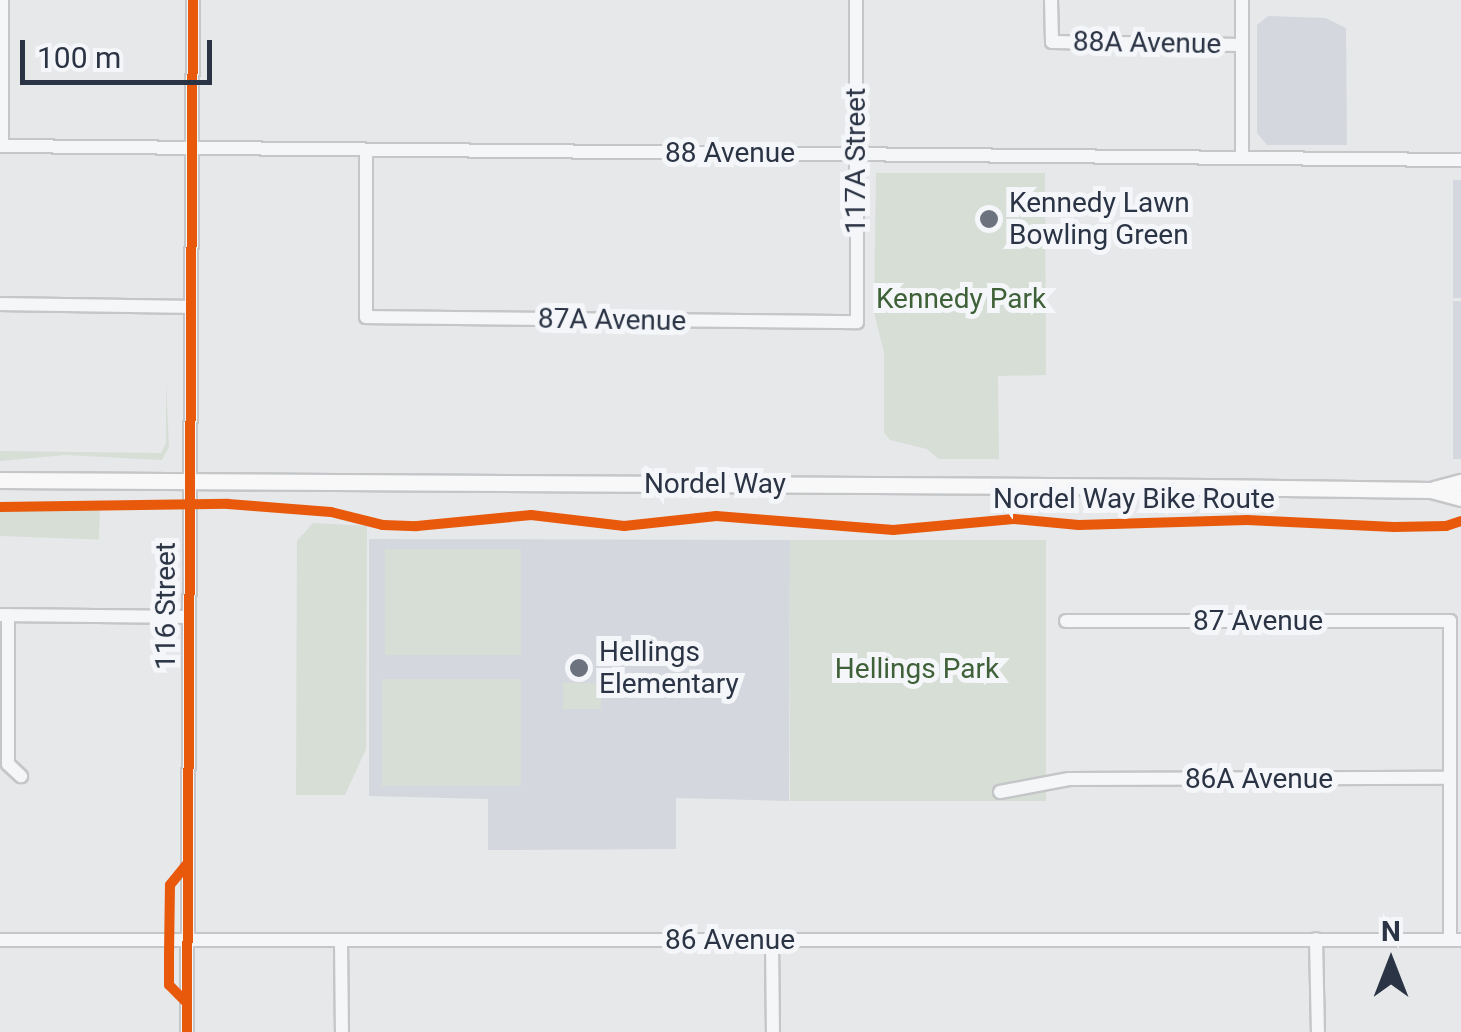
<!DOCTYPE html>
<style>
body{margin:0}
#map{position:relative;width:1461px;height:1032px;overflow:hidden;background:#e6e8ea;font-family:Roboto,sans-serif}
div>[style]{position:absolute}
.built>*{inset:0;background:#d4d7dd;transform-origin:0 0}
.green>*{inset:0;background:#d6ded6;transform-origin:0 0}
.roads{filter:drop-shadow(2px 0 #c4c6c8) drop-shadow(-2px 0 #c4c6c8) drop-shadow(0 2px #c4c6c8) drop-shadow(0 -2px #c4c6c8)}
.minor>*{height:12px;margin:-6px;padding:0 6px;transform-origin:6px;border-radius:6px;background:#f5f6f7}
.major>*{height:15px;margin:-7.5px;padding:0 7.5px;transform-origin:7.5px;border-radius:7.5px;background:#f8f8f8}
.cycleway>*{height:10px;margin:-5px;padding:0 5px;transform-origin:5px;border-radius:5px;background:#e8590c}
.dots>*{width:28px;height:28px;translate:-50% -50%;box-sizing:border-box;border:5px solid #f4f6f9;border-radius:50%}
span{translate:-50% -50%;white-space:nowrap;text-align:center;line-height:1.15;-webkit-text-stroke:10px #f4f6f9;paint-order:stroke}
.street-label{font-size:28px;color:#2b3445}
.poi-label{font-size:28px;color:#2b3445}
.left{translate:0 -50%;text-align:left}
.park-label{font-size:28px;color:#3f6138}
.north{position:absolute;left:1341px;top:912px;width:100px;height:100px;-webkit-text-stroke:8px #f4f6f9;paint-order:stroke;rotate:0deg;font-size:28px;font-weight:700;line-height:40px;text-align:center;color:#2b3445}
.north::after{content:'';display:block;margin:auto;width:35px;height:45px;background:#2b3445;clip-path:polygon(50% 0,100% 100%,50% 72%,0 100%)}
.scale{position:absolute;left:20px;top:40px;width:192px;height:45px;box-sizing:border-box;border:5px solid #2b3445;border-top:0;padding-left:12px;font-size:30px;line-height:35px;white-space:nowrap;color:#2b3445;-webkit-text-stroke:8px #f4f6f9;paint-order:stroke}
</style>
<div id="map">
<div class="built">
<div style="clip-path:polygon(1268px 16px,1325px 18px,1346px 28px,1347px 145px,1267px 145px,1257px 133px,1257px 25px)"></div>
<div style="left:1453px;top:180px;width:8px;height:118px"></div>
<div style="left:1453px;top:301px;width:8px;height:158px"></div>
<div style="clip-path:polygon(369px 539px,790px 540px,789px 801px,676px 798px,676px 849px,488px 850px,488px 799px,369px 796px)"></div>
</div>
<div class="green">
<div style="clip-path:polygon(876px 173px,1045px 173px,1046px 375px,998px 376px,999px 459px,939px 459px,927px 449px,890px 440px,884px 432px,884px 352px,874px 313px)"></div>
<div style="clip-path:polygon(166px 382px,169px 447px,162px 460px,65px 455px,0 461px,0 451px,161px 453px,166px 443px)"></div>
<div style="left:0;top:505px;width:100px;height:31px;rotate:2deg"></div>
<div style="clip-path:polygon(313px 523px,367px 526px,366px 749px,345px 795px,296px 795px,297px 541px)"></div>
<div style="left:790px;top:540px;width:256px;height:261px"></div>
<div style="left:385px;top:549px;width:136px;height:106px"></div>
<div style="left:382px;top:679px;width:139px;height:107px"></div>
<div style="left:563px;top:683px;width:38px;height:26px"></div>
</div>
<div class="roads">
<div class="minor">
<div style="left:1051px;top:0;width:42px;rotate:88.6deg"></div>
<div style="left:1052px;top:42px;width:190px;rotate:0.9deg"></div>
<div style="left:0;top:146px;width:1461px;rotate:0.55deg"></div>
<div style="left:2px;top:146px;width:146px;rotate:-90deg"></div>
<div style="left:366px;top:150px;width:167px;rotate:90deg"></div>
<div style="left:366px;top:317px;width:491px;rotate:0.6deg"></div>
<div style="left:857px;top:322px;width:322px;rotate:-90.2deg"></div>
<div style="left:1242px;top:158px;width:158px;rotate:-90deg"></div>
<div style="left:0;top:304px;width:190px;rotate:0.9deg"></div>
<div style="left:0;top:615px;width:188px;rotate:0.6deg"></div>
<div style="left:8px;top:615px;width:149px;rotate:90deg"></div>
<div style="left:8px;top:764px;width:18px;rotate:43deg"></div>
<div style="left:1066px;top:621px;width:384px"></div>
<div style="left:1450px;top:621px;width:319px;rotate:90deg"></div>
<div style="left:1000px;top:792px;width:70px;rotate:-10.7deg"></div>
<div style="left:1069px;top:779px;width:381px;rotate:-0.2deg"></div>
<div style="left:1316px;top:939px;width:93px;rotate:88.8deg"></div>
<div style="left:0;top:940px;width:1461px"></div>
<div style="left:772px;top:940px;width:92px;rotate:89.4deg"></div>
<div style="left:341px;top:941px;width:91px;rotate:89.4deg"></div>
<div style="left:187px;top:1032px;width:1032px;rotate:-89.67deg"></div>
</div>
<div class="major">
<div style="left:0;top:480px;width:1210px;rotate:0.33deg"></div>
<div style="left:1210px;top:487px;width:221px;rotate:0.8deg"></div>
<div style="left:1431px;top:490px;width:31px;rotate:15deg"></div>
<div style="left:1434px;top:489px;width:28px;rotate:-15deg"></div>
</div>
</div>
<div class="cycleway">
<div style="left:0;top:507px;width:228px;rotate:-0.8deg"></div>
<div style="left:228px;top:504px;width:103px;rotate:4.4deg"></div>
<div style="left:331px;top:512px;width:54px;rotate:14deg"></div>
<div style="left:383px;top:525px;width:34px;rotate:2deg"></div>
<div style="left:417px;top:526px;width:115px;rotate:-5.5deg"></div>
<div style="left:531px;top:515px;width:94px;rotate:6.7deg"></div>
<div style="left:624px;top:526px;width:93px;rotate:-6.2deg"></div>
<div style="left:716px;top:516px;width:178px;rotate:4.5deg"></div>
<div style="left:893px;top:530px;width:121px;rotate:-5.2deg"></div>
<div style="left:1014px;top:519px;width:65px;rotate:5.3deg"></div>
<div style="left:1079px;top:525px;width:168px;rotate:-1.7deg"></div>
<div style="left:1247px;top:520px;width:147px;rotate:2.7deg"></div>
<div style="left:1394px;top:527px;width:52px;rotate:-1.1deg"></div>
<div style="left:1446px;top:526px;width:16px;rotate:-18deg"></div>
<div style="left:187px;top:1003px;width:25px;rotate:-135deg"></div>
<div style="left:169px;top:985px;width:30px;rotate:-90deg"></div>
<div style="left:169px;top:955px;width:70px;rotate:-89.2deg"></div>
<div style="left:170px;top:885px;width:28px;rotate:-51deg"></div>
<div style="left:187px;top:1032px;width:1032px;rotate:-89.67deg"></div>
</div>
<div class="dots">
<div style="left:989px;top:219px;background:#6c737f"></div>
<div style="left:579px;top:668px;background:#6c737f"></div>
</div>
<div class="street-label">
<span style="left:1147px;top:43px;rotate:1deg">88A Avenue</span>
<span style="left:730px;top:153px">88 Avenue</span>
<span style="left:856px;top:161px;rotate:-90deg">117A Street</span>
<span style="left:612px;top:320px;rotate:1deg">87A Avenue</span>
<span style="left:715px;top:484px">Nordel Way</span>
<span style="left:1134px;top:499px">Nordel Way Bike Route</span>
<span style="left:166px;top:606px;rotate:-90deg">116 Street</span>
<span style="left:1258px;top:621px">87 Avenue</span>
<span style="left:1259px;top:779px">86A Avenue</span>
<span style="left:730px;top:940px">86 Avenue</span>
</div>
<div class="poi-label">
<span class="left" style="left:1009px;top:219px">Kennedy Lawn<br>Bowling Green</span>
<span class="left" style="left:599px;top:668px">Hellings<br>Elementary</span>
</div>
<div class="park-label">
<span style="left:961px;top:299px">Kennedy Park</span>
<span style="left:917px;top:669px">Hellings Park</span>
</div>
<div class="north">N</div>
<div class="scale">100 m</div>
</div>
